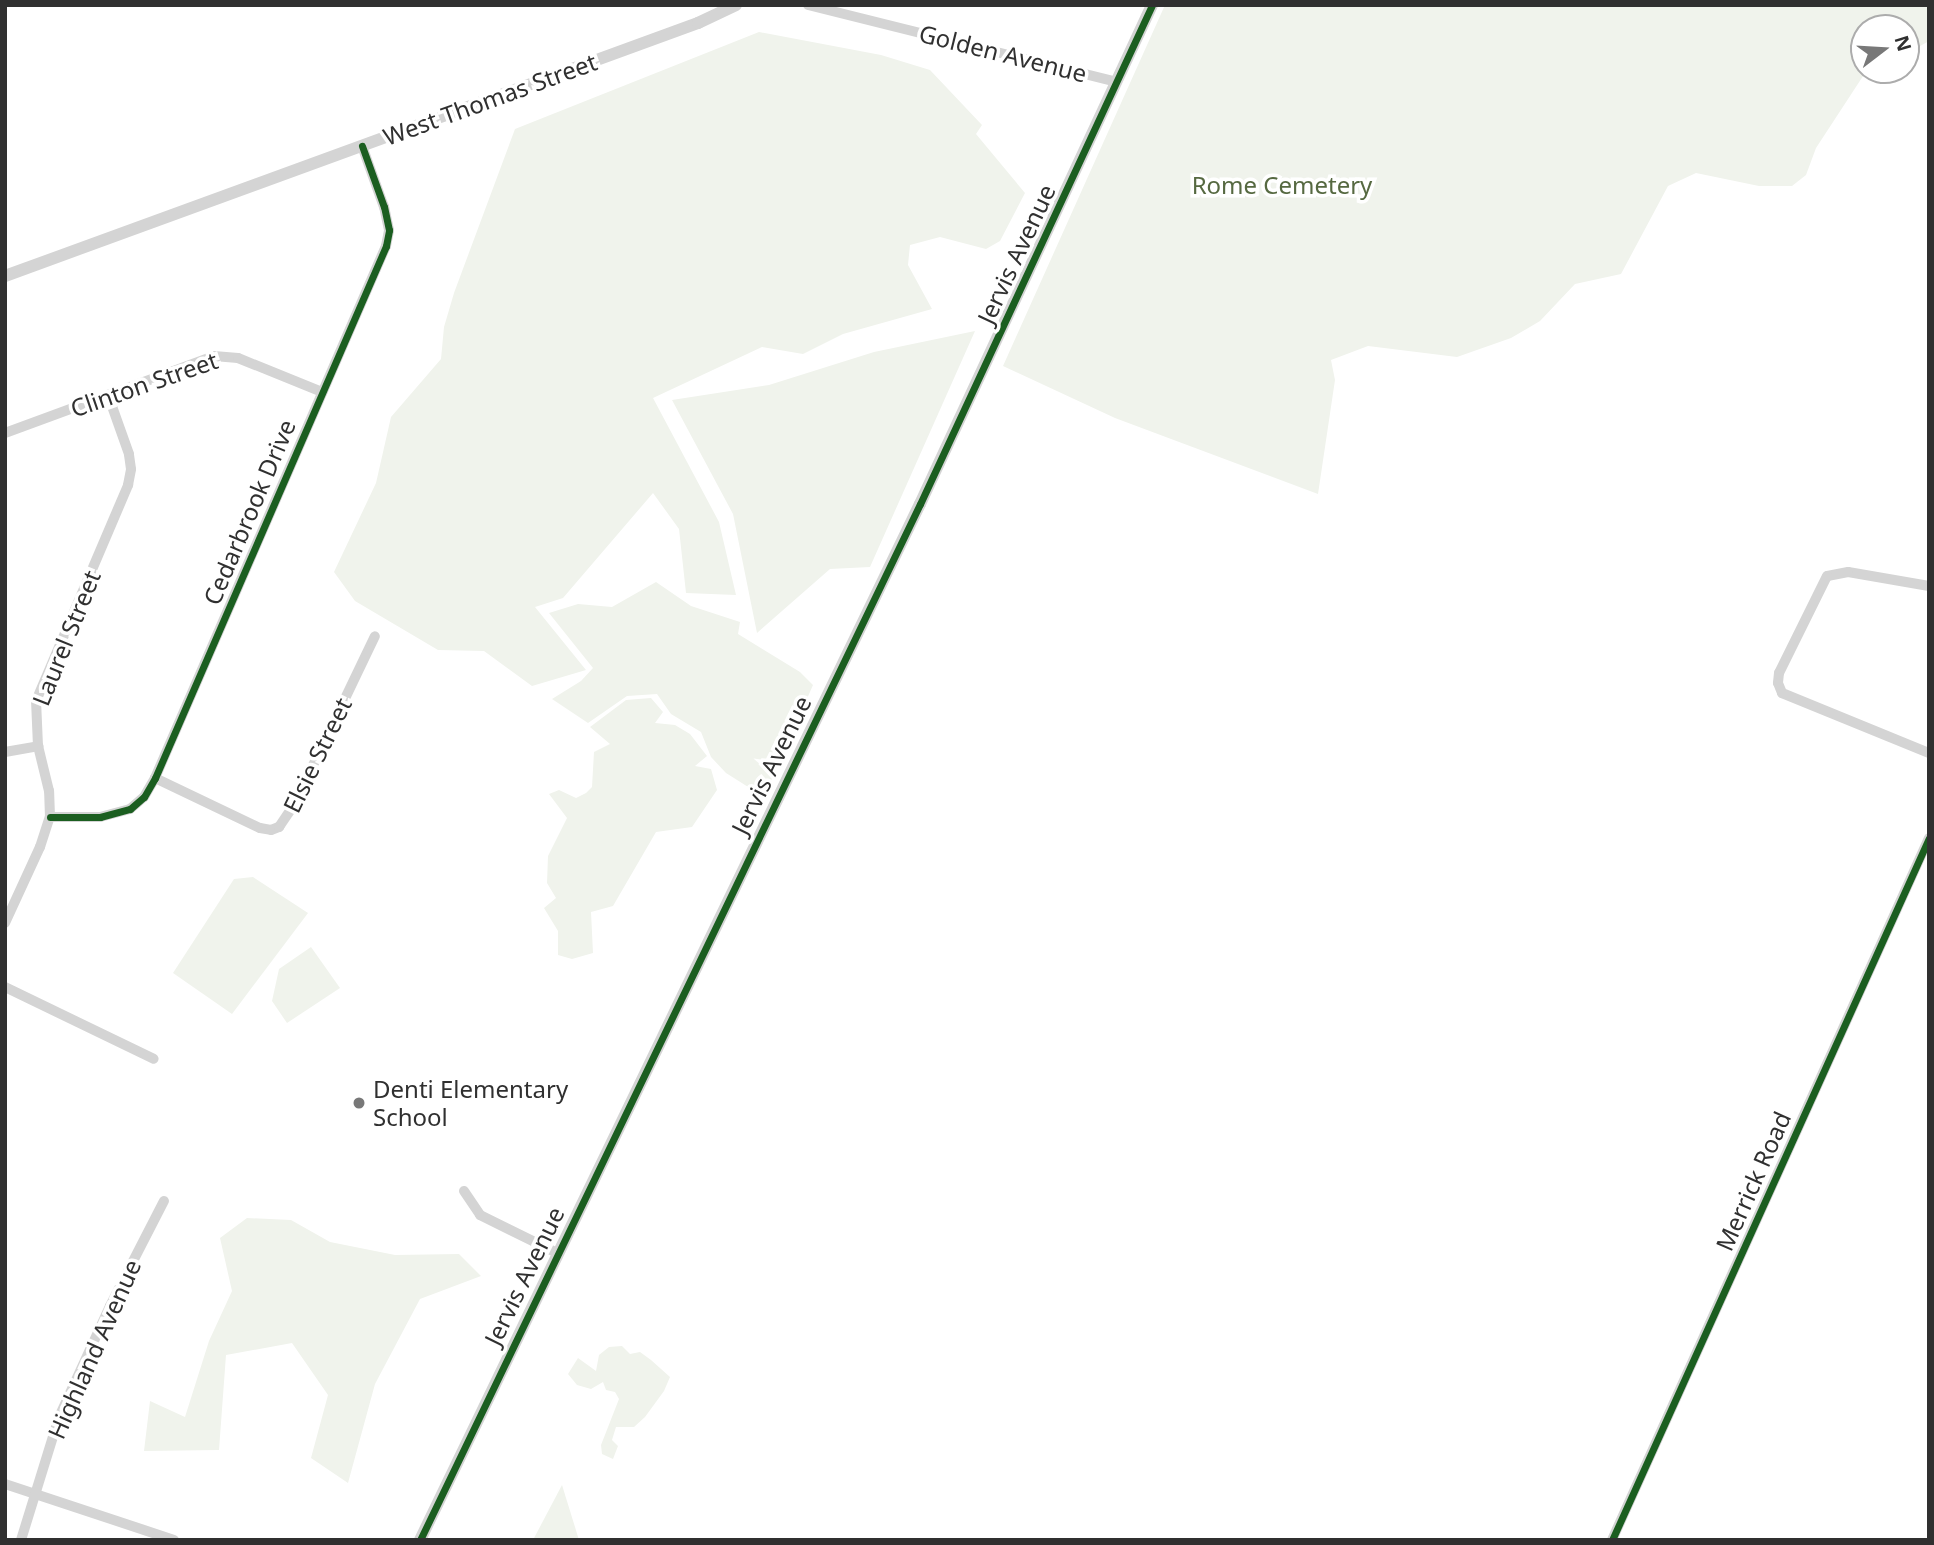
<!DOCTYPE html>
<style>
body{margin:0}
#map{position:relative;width:1934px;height:1545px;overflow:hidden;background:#fff;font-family:"Noto Sans",sans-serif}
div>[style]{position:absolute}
.green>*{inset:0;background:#f0f3ec}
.minor>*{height:10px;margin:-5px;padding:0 5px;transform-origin:5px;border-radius:5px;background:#d4d4d4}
.tertiary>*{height:12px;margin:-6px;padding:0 6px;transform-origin:6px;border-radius:6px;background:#d4d4d4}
.cycleway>*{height:7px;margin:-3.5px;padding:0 3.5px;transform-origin:3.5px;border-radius:3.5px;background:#1b5e20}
.dots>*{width:19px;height:19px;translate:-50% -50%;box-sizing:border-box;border:4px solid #fff;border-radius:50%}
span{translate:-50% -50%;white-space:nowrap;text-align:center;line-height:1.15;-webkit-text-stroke:7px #fff;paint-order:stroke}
.street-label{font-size:24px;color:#303030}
.park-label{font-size:24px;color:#566941}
.poi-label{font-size:24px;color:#303030}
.left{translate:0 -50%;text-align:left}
.frame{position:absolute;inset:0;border:7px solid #303030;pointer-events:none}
.north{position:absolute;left:1850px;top:14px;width:70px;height:70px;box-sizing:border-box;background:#fff;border:2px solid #acacac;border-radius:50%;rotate:73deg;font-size:19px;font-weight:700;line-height:28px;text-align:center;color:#303030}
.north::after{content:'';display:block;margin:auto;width:24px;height:32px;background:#787878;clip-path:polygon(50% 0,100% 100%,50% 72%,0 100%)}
</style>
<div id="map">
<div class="green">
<div style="clip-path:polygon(1165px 5px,1929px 5px,1929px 41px,1906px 54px,1906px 28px,1864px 28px,1864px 70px,1867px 70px,1816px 148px,1806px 175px,1792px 186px,1759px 186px,1696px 173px,1668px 186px,1621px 274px,1575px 284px,1540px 321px,1511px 338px,1457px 357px,1368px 346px,1331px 360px,1335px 380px,1318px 494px,1115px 418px,1003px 366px)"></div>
<div style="clip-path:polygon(759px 32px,881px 55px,930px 70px,982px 125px,976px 134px,1025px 193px,1000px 241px,986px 249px,940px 237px,910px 245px,908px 265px,932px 309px,843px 334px,803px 354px,762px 347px,653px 398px,719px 522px,736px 595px,686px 593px,679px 529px,653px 493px,563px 598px,535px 607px,586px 670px,532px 686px,484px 651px,438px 650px,355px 601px,334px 572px,376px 483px,391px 417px,441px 359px,444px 327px,454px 293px,515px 129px)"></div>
<div style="clip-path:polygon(975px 331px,870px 567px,830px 569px,757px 633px,733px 514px,672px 400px,769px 385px,874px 352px)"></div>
<div style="clip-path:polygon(656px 582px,691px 606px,740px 622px,738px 634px,800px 672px,813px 685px,764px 797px,726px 773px,711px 757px,701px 732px,671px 714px,657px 694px,627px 696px,588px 723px,552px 699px,581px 681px,593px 668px,549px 613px,578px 604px,612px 607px)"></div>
<div style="clip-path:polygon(651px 698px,663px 712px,655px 723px,675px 725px,690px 734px,707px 756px,695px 766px,711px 769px,717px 790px,692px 827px,656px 832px,613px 906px,591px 912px,593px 953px,572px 959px,558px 955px,558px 931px,544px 908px,556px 898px,547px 883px,548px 856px,567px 818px,549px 794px,559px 790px,576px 798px,586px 793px,592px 787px,594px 752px,610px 744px,590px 727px,626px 700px)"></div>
<div style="clip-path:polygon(253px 877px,308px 913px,232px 1014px,173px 973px,234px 879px)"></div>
<div style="clip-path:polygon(311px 947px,340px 988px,287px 1023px,272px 1001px,279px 969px)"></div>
<div style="clip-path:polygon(247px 1218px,291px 1220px,330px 1242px,395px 1255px,459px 1254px,481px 1276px,420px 1299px,375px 1384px,348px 1483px,311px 1458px,328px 1395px,292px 1343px,226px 1355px,219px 1450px,144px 1451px,150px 1401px,185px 1417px,209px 1341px,232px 1291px,220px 1238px)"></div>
<div style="clip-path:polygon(622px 1346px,630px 1354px,640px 1352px,651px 1360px,670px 1377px,664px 1391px,645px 1417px,634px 1427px,616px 1427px,612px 1440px,618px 1446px,613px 1459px,602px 1454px,601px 1445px,619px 1399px,615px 1392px,606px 1390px,603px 1382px,591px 1389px,577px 1385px,568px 1374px,578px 1358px,596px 1371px,599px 1355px,609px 1347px)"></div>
<div style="clip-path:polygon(562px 1485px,579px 1540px,533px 1540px)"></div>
</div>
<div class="minor">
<div style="left:808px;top:5px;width:317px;rotate:14deg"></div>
<div style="left:5px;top:433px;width:223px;rotate:-20.2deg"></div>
<div style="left:214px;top:356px;width:24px;rotate:5deg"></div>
<div style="left:238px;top:358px;width:91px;rotate:22deg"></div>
<div style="left:1929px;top:586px;width:82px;rotate:-170.2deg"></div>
<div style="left:1848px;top:572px;width:21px;rotate:169deg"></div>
<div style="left:1827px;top:576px;width:108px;rotate:116.3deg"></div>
<div style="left:1779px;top:673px;width:10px;rotate:96deg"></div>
<div style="left:1778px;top:683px;width:11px;rotate:68deg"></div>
<div style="left:1782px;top:693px;width:159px;rotate:22.2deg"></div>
<div style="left:5px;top:752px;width:34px;rotate:-10deg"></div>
<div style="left:155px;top:778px;width:116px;rotate:25.5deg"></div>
<div style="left:260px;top:828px;width:11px;rotate:10deg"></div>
<div style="left:271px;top:830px;width:9px;rotate:-21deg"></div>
<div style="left:279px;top:827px;width:27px;rotate:-56deg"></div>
<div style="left:294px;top:805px;width:187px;rotate:-64.4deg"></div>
<div style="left:50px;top:817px;width:50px"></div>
<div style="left:100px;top:817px;width:31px;rotate:-15deg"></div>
<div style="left:130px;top:809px;width:18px;rotate:-41deg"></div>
<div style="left:144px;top:797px;width:22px;rotate:-60deg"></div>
<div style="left:155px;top:778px;width:580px;rotate:-66.53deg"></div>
<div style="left:386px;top:246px;width:16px;rotate:-79deg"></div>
<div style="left:389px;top:230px;width:24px;rotate:-102deg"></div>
<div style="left:384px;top:207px;width:65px;rotate:-109.8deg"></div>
<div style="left:5px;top:923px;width:84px;rotate:-65.3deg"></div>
<div style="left:40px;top:847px;width:32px;rotate:-72deg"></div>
<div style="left:50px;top:817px;width:26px;rotate:-92deg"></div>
<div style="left:49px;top:791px;width:46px;rotate:-103.7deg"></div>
<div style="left:38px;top:746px;width:45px;rotate:-92.5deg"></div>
<div style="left:36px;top:701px;width:235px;rotate:-66.9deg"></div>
<div style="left:128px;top:485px;width:16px;rotate:-79deg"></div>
<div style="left:131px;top:469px;width:15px;rotate:-98deg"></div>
<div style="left:129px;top:454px;width:63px;rotate:-109.6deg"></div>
<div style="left:5px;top:987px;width:165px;rotate:25.8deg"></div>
<div style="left:464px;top:1191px;width:29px;rotate:56deg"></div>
<div style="left:480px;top:1215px;width:86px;rotate:26.3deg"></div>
<div style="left:5px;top:1484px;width:178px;rotate:18.3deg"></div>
<div style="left:21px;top:1540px;width:129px;rotate:-72.8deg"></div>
<div style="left:59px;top:1417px;width:122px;rotate:-65.3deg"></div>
<div style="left:110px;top:1306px;width:118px;rotate:-62.8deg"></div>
<div style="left:1612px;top:1540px;width:770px;rotate:-65.7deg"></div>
</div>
<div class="tertiary">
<div style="left:5px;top:276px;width:738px;rotate:-20.06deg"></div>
<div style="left:698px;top:23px;width:42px;rotate:-25.3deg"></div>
<div style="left:420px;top:1540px;width:1150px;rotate:-64.24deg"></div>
<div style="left:920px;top:504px;width:550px;rotate:-65.06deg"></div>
</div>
<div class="cycleway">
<div style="left:50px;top:817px;width:50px"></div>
<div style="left:100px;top:817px;width:31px;rotate:-15deg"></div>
<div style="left:130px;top:809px;width:18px;rotate:-41deg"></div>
<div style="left:144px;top:797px;width:22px;rotate:-60deg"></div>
<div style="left:155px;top:778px;width:580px;rotate:-66.53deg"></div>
<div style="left:386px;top:246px;width:16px;rotate:-79deg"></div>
<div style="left:389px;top:230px;width:24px;rotate:-102deg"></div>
<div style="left:384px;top:207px;width:65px;rotate:-109.8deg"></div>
<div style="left:420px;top:1540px;width:1150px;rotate:-64.24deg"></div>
<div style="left:920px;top:504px;width:550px;rotate:-65.06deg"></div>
<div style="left:1612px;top:1540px;width:770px;rotate:-65.7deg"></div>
</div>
<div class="dots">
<div style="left:359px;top:1103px;background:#787878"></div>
</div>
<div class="street-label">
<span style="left:1003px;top:53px;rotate:14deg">Golden Avenue</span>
<span style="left:490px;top:99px;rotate:-20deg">West Thomas Street</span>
<span style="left:1016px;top:254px;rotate:-65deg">Jervis Avenue</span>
<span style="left:144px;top:384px;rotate:-19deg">Clinton Street</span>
<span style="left:249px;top:512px;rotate:-67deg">Cedarbrook Drive</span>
<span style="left:66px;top:638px;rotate:-68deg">Laurel Street</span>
<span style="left:317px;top:755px;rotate:-64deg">Elsie Street</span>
<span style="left:771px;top:765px;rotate:-64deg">Jervis Avenue</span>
<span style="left:1753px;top:1181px;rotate:-66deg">Merrick Road</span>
<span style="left:524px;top:1276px;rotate:-64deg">Jervis Avenue</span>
<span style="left:94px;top:1349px;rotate:-66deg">Highland Avenue</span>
</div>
<div class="park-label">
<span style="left:1282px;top:185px">Rome Cemetery</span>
</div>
<div class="poi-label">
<span class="left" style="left:373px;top:1103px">Denti Elementary<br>School</span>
</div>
<div class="frame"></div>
<div class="north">N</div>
</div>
